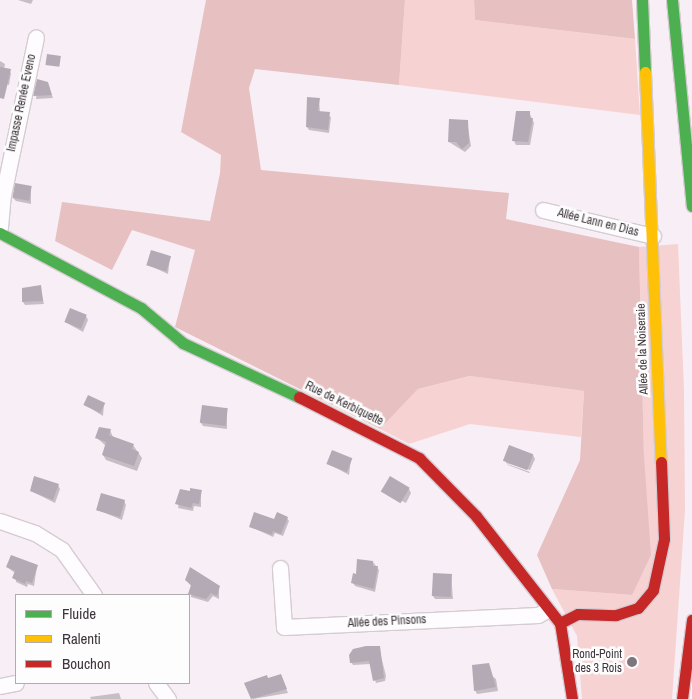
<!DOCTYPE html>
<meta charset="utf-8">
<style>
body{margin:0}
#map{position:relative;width:692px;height:699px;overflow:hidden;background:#f8eef5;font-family:"Archivo Narrow",sans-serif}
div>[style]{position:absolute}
.green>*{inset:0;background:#f7d2d2}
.forest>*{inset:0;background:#e7c1c1}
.shadow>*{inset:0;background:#0003}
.building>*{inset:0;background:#b4aab5;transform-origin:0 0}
.roads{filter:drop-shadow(1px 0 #d5ccd2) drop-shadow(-1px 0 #d5ccd2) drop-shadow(0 1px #d5ccd2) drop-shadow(0 -1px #d5ccd2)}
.street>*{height:15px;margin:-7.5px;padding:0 7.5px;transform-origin:7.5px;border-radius:7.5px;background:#fefcfe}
.fast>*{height:11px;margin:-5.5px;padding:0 5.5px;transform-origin:5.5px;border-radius:5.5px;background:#4caf50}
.slow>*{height:11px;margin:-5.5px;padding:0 5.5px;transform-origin:5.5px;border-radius:5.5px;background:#ffc107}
.jam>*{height:11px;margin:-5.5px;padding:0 5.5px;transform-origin:5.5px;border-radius:5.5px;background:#c62828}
.dots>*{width:14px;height:14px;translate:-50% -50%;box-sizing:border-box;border:2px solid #fdfdfd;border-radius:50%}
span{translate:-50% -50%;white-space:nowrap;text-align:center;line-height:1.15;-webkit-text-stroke:5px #fdfdfd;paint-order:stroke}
.street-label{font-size:12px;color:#3e343b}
.poi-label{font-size:12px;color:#3e343b}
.right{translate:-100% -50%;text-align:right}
.legend{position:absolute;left:15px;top:594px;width:175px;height:90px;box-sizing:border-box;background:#fdfdfd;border:1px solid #b1adaf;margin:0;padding:6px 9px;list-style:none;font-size:15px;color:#3e343b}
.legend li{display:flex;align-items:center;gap:10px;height:25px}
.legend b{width:25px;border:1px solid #b1adaf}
</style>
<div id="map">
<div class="green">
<div style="clip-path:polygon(405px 0,474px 0,475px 20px,635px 39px,640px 115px,399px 85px)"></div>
<div style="clip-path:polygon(678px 244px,684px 391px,685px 510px,672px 699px,582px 699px,577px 636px,552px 589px,632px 595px,644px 456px,639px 247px)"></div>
<div style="clip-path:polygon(471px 376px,584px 391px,581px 437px,470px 424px,409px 444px,380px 429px,418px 389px)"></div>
</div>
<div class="forest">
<div style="clip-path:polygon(206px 0,405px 0,399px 85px,255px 69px,249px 88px,261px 170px,509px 193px,506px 219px,639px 247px,644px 456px,651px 555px,632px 595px,552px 589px,537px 555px,580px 460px,584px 391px,470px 376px,418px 389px,380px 429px,175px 327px,195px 250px,132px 230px,112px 270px,55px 241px,62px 202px,210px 221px,220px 173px,221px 155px,181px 132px)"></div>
<div style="clip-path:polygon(474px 0,632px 0,635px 39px,475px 20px)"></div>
</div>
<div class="shadow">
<div style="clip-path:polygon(18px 0,33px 0,31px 4px)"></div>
<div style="clip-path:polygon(0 61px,5px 64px,4px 69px,11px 73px,9px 85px,0 83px)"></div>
<div style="clip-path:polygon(38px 81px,47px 83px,53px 98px,36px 99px)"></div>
<div style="clip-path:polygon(319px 100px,320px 112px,331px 117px,329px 133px,309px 130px,307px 127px)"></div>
<div style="clip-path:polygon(529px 112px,534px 123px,530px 145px,516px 145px,514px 141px)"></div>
<div style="clip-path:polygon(467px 121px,471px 146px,465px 152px,449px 142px)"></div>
<div style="clip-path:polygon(31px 188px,31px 204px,16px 201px,13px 198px)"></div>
<div style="clip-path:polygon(170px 257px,168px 274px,148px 265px)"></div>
<div style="clip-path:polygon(40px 287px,44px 304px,25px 305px,23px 302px)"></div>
<div style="clip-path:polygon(86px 316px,88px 320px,83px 332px,65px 322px)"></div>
<div style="clip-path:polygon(104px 404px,103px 416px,85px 405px)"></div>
<div style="clip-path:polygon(227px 409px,227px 429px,203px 426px,201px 423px)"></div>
<div style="clip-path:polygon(110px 430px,113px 437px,133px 445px,142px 458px,137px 471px,106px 460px,103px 455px,106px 446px,97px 438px)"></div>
<div style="clip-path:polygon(510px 446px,533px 455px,535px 459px,530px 470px,506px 463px)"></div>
<div style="clip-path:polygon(351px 459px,349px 475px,329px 464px)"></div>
<div style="clip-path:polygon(507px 464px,530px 472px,529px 473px,508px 465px)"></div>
<div style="clip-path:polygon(58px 485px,60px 489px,55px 503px,31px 491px)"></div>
<div style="clip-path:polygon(409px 489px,411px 493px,406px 503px,384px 492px)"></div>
<div style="clip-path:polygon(181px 491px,201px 491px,201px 507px,194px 506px,193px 511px,178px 508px)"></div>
<div style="clip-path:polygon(124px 501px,126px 505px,122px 520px,98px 510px)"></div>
<div style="clip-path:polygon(287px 518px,289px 521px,283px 536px,275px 533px,273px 537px,251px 527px)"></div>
<div style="clip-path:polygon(373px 562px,379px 570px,375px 592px,355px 586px,353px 583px,357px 575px)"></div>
<div style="clip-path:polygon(37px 566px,34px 586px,28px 584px,27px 587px,16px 582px,15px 573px,7px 567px)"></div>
<div style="clip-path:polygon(451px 575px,453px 599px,435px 599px,433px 596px)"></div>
<div style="clip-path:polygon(186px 580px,219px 587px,219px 599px,213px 596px,208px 602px,191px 597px,192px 587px)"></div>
<div style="clip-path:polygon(379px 648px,386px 676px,385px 681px,376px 683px,370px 664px,353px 665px,351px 662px)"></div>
<div style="clip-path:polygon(492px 676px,496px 679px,498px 691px,477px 694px,475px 690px)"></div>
<div style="clip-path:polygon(268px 679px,282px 679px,288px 693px,253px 699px,246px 684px)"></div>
<div style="clip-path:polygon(119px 693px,121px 699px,91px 699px,90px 697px)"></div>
</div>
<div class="building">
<div style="left:47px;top:54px;width:14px;height:11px;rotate:8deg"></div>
<div style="clip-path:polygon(0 67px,11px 69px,4px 99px,0 98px)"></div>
<div style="clip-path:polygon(37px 79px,48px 82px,52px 95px,33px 96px)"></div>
<div style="clip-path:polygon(307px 97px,320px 98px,318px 111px,330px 112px,328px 130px,306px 127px)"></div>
<div style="clip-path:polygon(516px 111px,530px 111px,530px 118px,533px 118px,528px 142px,512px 141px)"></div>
<div style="clip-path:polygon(449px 119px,468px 120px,469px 143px,462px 149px,456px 142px,448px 142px)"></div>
<div style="left:15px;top:183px;width:17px;height:15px;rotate:10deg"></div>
<div style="left:151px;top:250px;width:21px;height:16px;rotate:17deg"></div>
<div style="clip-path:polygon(41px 285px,43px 301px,22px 302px,22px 288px)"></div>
<div style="left:70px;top:308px;width:18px;height:15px;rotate:22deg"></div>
<div style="left:88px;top:395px;width:19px;height:11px;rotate:25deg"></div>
<div style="left:202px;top:405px;width:26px;height:18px;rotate:7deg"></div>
<div style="clip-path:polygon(99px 427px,111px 429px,109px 435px,134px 444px,132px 449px,139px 452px,134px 466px,102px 455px,106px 442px,95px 438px)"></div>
<div style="left:509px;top:445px;width:26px;height:17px;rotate:21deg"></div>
<div style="left:332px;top:450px;width:22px;height:15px;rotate:22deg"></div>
<div style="clip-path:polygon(34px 476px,59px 484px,53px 500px,30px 491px)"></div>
<div style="left:390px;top:476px;width:23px;height:18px;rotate:31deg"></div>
<div style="clip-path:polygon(190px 488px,202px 490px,199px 504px,193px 503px,191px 508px,175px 504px,180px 489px,190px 491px)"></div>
<div style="left:101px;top:493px;width:25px;height:18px;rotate:16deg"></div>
<div style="clip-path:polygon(254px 512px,274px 519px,277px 512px,288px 517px,281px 534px,273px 531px,272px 535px,249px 527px)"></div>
<div style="clip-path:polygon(11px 555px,38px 565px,32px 583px,26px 581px,25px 584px,12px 578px,15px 571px,6px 567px)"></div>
<div style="clip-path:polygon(357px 559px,373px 561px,373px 566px,378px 566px,374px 589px,351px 583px,353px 573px,356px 574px)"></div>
<div style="clip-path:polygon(190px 567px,220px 586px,217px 596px,211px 593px,206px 599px,188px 594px,191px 585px,185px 580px)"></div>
<div style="left:433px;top:573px;width:19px;height:23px;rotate:3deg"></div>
<div style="clip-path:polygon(366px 646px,380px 646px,384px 678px,373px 681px,369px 661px,350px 663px,349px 655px,353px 649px)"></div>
<div style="clip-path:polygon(489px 663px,496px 687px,474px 691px,472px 665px)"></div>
<div style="clip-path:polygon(281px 674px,287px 689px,251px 699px,244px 683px,267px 675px,268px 678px)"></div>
</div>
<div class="roads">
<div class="street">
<div style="left:543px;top:210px;width:113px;rotate:13.3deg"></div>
<div style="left:0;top:227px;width:32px;rotate:-85deg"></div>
<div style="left:3px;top:195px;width:161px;rotate:-78.2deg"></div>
<div style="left:0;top:521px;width:37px;rotate:19deg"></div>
<div style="left:35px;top:533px;width:32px;rotate:32deg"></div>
<div style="left:62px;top:550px;width:55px;rotate:54.6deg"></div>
<div style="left:280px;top:568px;width:59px;rotate:86.1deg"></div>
<div style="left:284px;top:627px;width:254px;rotate:-2.7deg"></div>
<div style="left:538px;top:615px;width:10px;rotate:-29deg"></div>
<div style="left:156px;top:683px;width:20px;rotate:53deg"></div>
<div style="left:0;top:686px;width:16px;rotate:-11deg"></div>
</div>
<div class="fast">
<div style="left:642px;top:0;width:72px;rotate:87.6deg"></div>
<div style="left:672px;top:0;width:207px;rotate:84.5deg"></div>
<div style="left:0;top:233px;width:160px;rotate:28deg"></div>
<div style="left:141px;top:308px;width:55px;rotate:39.8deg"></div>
<div style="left:183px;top:343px;width:128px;rotate:25deg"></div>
</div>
<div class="slow">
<div style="left:645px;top:72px;width:390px;rotate:87.7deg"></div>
</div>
<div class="jam">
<div style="left:299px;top:397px;width:135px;rotate:26.9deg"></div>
<div style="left:419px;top:458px;width:81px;rotate:45.5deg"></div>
<div style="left:476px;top:516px;width:136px;rotate:51.9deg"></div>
<div style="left:560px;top:623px;width:77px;rotate:81deg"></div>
<div style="left:560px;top:623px;width:20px;rotate:-27deg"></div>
<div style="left:578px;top:614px;width:38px;rotate:2deg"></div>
<div style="left:616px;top:615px;width:23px;rotate:-18deg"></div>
<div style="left:638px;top:608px;width:23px;rotate:-50deg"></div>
<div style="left:653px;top:590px;width:52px;rotate:-77.8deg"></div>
<div style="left:664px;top:539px;width:77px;rotate:-92.2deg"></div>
<div style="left:682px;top:699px;width:80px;rotate:-82.8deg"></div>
</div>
</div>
<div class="dots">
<div style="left:632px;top:662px;background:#7f757c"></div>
</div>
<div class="street-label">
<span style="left:22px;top:103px;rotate:-78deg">Impasse Renée Eveno</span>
<span style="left:598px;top:223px;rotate:14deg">Allée Lann en Dias</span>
<span style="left:643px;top:349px;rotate:-92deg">Allée de la Noiseraie</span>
<span style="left:344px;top:404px;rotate:26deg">Rue de Kerbiquette</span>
<span style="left:387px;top:622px;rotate:-3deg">Allée des Pinsons</span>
</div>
<div class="poi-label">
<span class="right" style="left:622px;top:662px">Rond-Point<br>des 3 Rois</span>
</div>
<ul class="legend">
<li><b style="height:6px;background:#4caf50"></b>Fluide</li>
<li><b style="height:6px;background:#ffc107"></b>Ralenti</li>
<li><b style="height:6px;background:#c62828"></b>Bouchon</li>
</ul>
</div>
